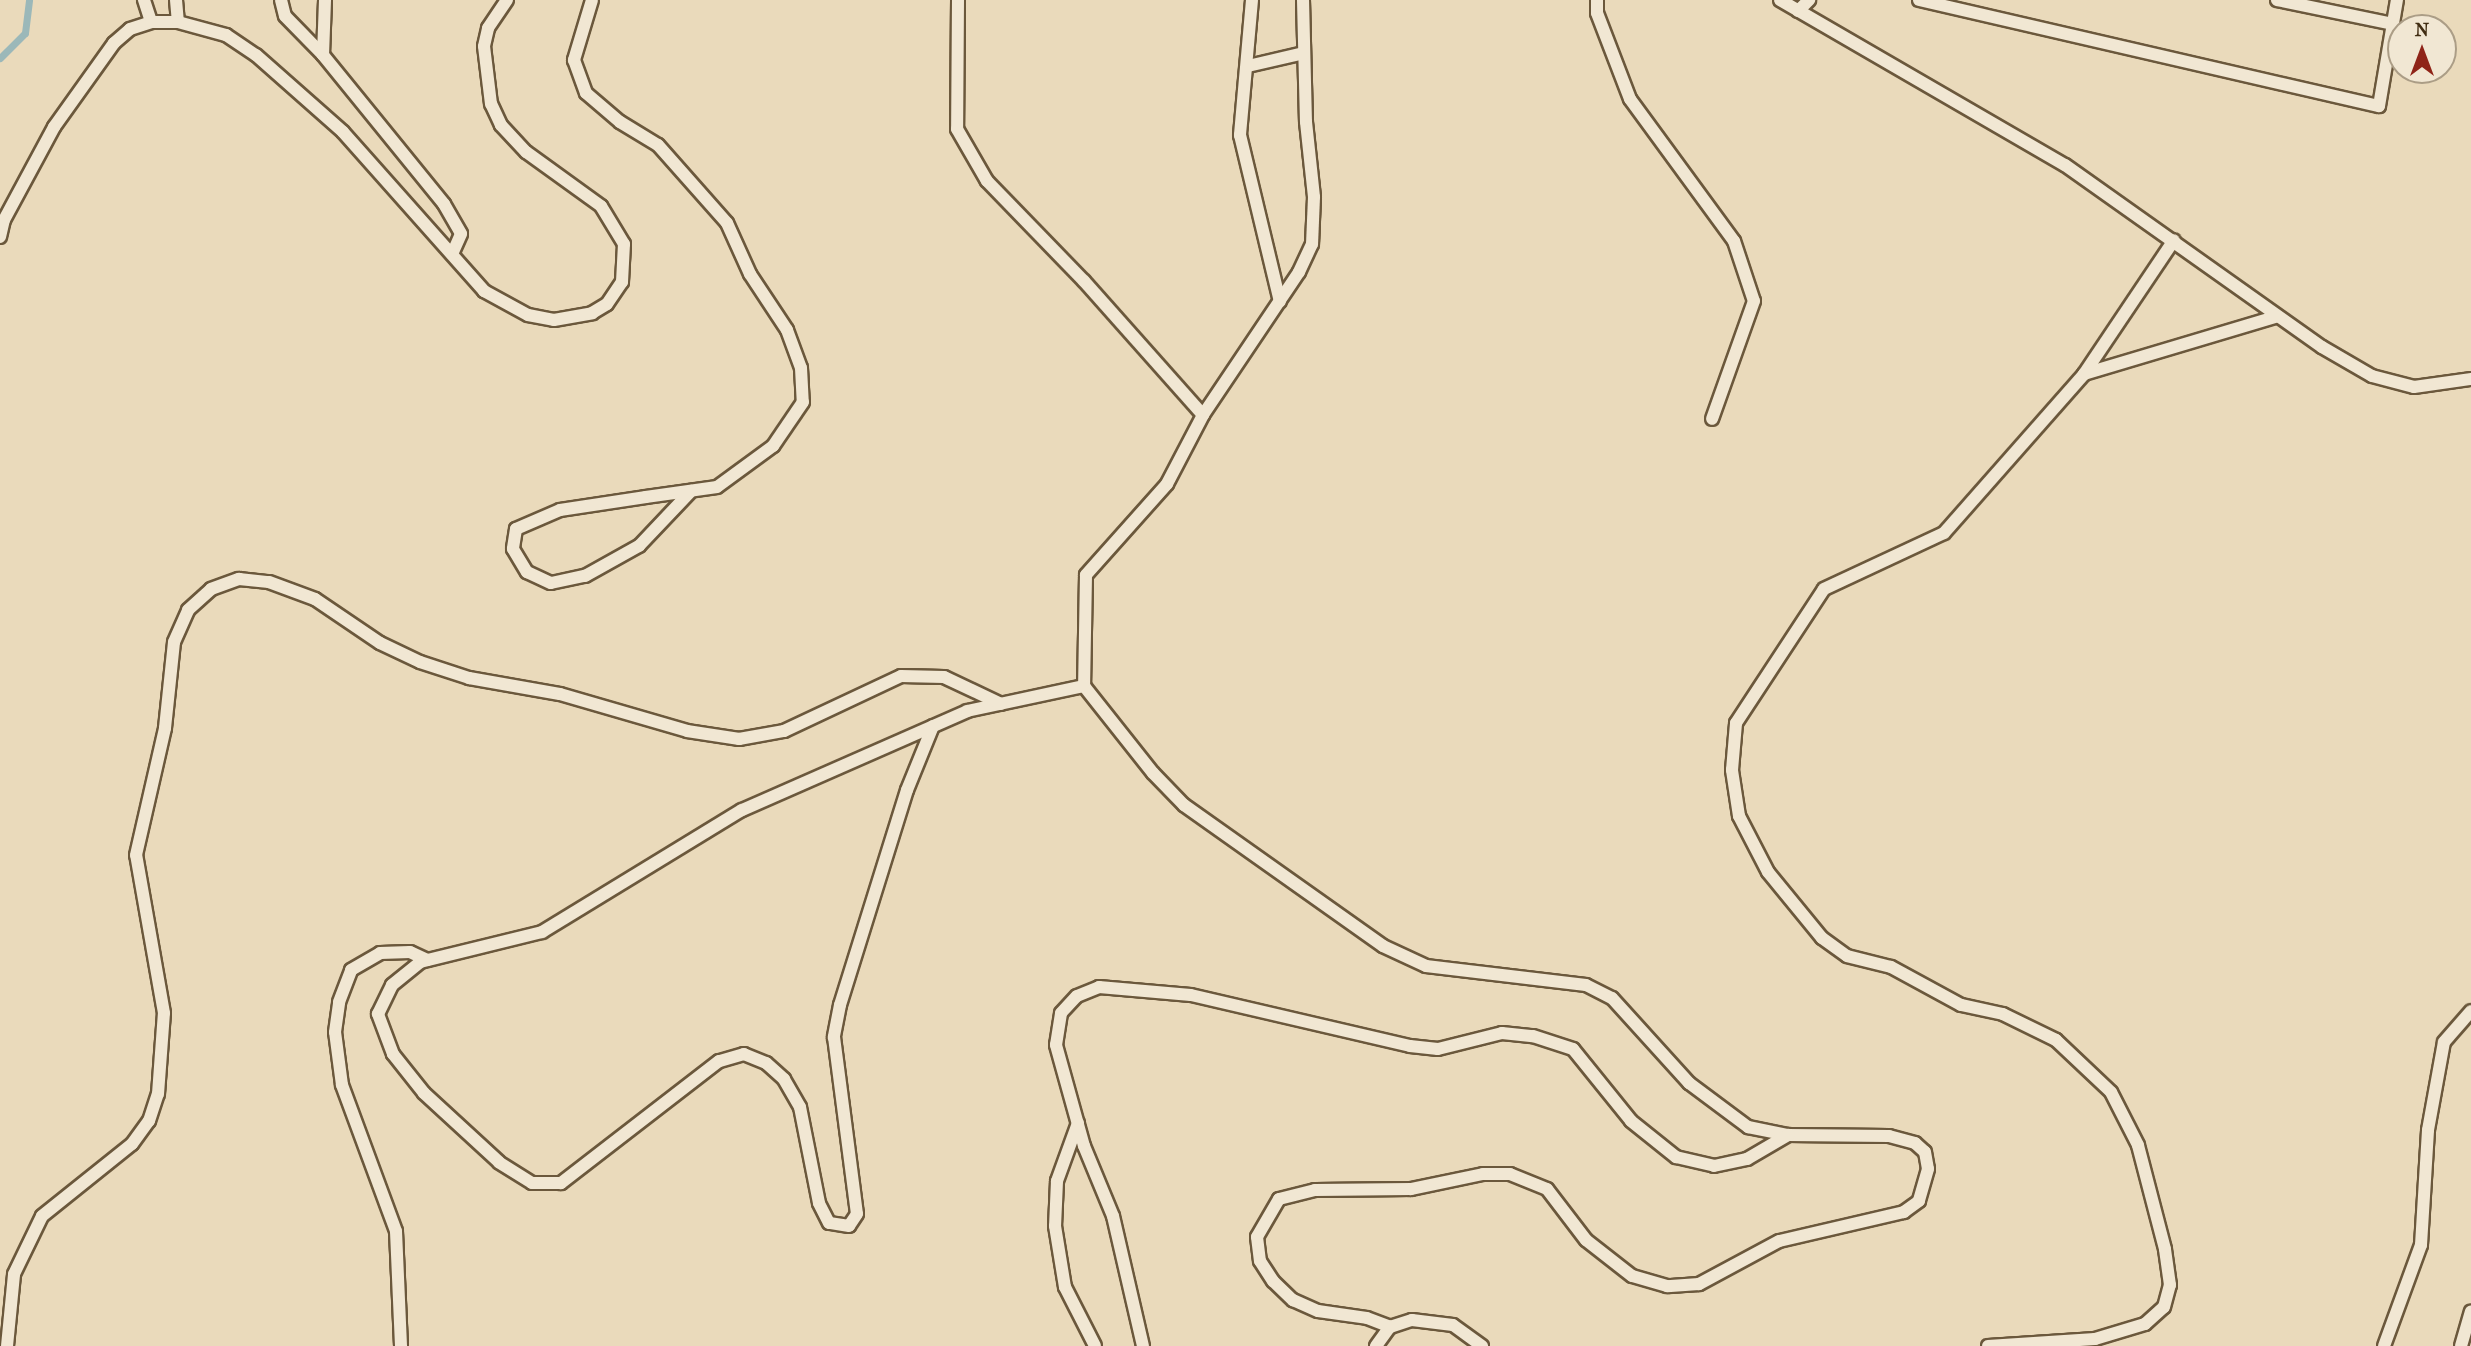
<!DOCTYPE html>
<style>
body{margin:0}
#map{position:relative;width:2471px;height:1346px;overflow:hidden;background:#eadabb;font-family:"IM FELL French Canon",serif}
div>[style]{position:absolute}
.stream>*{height:7px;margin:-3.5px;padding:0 3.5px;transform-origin:3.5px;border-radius:3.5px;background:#9bb8b9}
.roads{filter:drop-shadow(2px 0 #6b583c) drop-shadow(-2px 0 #6b583c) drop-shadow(0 2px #6b583c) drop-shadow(0 -2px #6b583c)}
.service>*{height:12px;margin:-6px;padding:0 6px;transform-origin:6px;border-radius:6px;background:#f1e7d3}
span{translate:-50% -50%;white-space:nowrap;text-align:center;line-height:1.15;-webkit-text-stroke:7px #f1e7d3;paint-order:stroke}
.north{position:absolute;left:2387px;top:14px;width:70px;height:70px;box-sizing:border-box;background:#f1e7d3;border:2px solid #ab9d86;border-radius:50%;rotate:0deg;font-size:19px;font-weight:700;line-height:28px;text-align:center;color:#412d12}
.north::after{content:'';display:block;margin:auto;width:24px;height:32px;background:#8f2418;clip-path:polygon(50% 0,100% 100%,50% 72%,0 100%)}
</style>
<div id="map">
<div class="stream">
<div style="left:0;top:58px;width:35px;rotate:-45deg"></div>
<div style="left:25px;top:33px;width:33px;rotate:-83deg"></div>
</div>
<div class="roads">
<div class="service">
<div style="left:144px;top:0;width:23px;rotate:72deg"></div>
<div style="left:176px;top:0;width:22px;rotate:85deg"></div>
<div style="left:281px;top:0;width:16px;rotate:76deg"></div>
<div style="left:285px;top:16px;width:54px;rotate:45.7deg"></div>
<div style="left:323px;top:55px;width:192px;rotate:50.9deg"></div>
<div style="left:444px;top:204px;width:34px;rotate:60deg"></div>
<div style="left:461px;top:234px;width:22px;rotate:114deg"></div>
<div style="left:592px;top:0;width:63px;rotate:106.7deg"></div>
<div style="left:574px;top:60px;width:35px;rotate:70deg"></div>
<div style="left:586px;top:93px;width:45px;rotate:40.5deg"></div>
<div style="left:620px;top:122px;width:44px;rotate:31.2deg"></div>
<div style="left:658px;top:145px;width:104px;rotate:48.5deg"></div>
<div style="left:727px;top:223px;width:56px;rotate:65.7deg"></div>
<div style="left:750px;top:274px;width:67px;rotate:56.5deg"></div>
<div style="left:787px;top:330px;width:40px;rotate:69.8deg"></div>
<div style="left:801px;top:368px;width:34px;rotate:87deg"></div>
<div style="left:803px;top:402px;width:53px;rotate:124.3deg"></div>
<div style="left:773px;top:446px;width:69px;rotate:143.8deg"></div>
<div style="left:717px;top:487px;width:72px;rotate:172deg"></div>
<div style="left:646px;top:497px;width:87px;rotate:171.4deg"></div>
<div style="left:560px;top:510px;width:48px;rotate:156.6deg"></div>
<div style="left:516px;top:529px;width:20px;rotate:99deg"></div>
<div style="left:513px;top:549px;width:27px;rotate:59deg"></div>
<div style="left:527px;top:572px;width:26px;rotate:25deg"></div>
<div style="left:551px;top:583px;width:35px;rotate:-12deg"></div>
<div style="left:585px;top:576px;width:62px;rotate:-29.1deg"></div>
<div style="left:639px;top:546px;width:76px;rotate:-46.6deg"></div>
<div style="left:958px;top:0;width:129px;rotate:90.4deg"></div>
<div style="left:957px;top:129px;width:60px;rotate:60deg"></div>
<div style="left:987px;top:181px;width:139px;rotate:45.9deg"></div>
<div style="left:1084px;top:281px;width:179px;rotate:48.4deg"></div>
<div style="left:1252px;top:0;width:136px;rotate:95.1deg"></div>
<div style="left:1240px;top:135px;width:171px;rotate:76.5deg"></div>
<div style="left:1303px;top:0;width:122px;rotate:88.6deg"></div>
<div style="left:1306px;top:122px;width:75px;rotate:83.9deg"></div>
<div style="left:1314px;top:197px;width:47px;rotate:92.4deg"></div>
<div style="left:1312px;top:244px;width:31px;rotate:115deg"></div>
<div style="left:1299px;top:272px;width:172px;rotate:123.9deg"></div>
<div style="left:1203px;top:415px;width:78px;rotate:117.6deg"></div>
<div style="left:1167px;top:484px;width:122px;rotate:131.7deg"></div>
<div style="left:1086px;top:575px;width:111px;rotate:91deg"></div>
<div style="left:1084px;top:686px;width:111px;rotate:51.6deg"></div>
<div style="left:1153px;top:773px;width:45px;rotate:45.9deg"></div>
<div style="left:1184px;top:805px;width:244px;rotate:35.3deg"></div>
<div style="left:1383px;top:946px;width:47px;rotate:24.9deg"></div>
<div style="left:1426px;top:966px;width:161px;rotate:6.8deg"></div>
<div style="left:1586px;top:985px;width:29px;rotate:27deg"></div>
<div style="left:1612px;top:998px;width:115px;rotate:47.8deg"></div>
<div style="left:1689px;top:1083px;width:74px;rotate:36.7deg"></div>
<div style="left:1748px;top:1127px;width:41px;rotate:11.3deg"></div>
<div style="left:1788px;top:1135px;width:101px;rotate:0.6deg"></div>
<div style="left:1889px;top:1136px;width:27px;rotate:15deg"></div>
<div style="left:1915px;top:1143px;width:13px;rotate:42deg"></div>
<div style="left:1925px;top:1152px;width:17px;rotate:80deg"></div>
<div style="left:1928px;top:1169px;width:33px;rotate:106deg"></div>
<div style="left:1919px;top:1201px;width:19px;rotate:144deg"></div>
<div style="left:1904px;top:1212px;width:128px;rotate:166.9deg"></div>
<div style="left:1779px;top:1241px;width:91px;rotate:151.7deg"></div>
<div style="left:1699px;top:1284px;width:32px;rotate:176deg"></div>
<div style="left:1667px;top:1286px;width:36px;rotate:-164deg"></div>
<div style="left:1632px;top:1276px;width:58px;rotate:-142deg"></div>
<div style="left:1586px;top:1240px;width:64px;rotate:-127.4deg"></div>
<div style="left:1547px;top:1189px;width:40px;rotate:-158deg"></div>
<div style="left:1510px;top:1174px;width:27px;rotate:180deg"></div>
<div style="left:1483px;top:1174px;width:74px;rotate:168.2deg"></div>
<div style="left:1411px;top:1189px;width:96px;rotate:179.4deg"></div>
<div style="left:1315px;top:1190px;width:37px;rotate:166deg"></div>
<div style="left:1279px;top:1199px;width:44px;rotate:120.1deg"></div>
<div style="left:1257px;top:1237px;width:24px;rotate:83deg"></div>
<div style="left:1260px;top:1261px;width:24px;rotate:57deg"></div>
<div style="left:1273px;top:1281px;width:28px;rotate:44deg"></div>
<div style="left:1293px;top:1300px;width:27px;rotate:24deg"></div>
<div style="left:1318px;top:1311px;width:49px;rotate:8.1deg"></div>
<div style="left:1367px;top:1318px;width:25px;rotate:21deg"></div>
<div style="left:1597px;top:0;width:13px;rotate:90deg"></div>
<div style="left:1597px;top:13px;width:92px;rotate:69deg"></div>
<div style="left:1630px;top:99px;width:176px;rotate:53.8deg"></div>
<div style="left:1734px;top:241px;width:63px;rotate:71.6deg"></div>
<div style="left:1754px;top:301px;width:125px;rotate:109.6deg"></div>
<div style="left:1780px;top:0;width:329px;rotate:30.1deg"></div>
<div style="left:2065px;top:165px;width:315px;rotate:35.3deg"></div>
<div style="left:2322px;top:347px;width:58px;rotate:30.1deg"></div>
<div style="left:2372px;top:376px;width:43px;rotate:14.7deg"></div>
<div style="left:2414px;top:387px;width:58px;rotate:-8deg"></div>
<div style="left:1919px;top:0;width:472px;rotate:13deg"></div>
<div style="left:2379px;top:106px;width:108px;rotate:-80.4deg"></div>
<div style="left:2277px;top:0;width:118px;rotate:11.7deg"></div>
<div style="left:1798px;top:11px;width:16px;rotate:-45deg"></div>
<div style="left:323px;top:55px;width:55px;rotate:-87.9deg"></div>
<div style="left:1248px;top:66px;width:57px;rotate:-13.1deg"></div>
<div style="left:0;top:237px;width:17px;rotate:-77deg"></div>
<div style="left:4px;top:220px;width:106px;rotate:-61.7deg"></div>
<div style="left:54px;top:127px;width:103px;rotate:-54.5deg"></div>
<div style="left:114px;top:43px;width:21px;rotate:-41deg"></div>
<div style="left:130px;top:29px;width:22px;rotate:-18deg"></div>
<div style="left:151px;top:22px;width:27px"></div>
<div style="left:178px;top:22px;width:50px;rotate:15.2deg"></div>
<div style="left:226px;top:35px;width:36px;rotate:34deg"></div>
<div style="left:256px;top:55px;width:116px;rotate:41.5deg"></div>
<div style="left:343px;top:132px;width:213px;rotate:48.4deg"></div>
<div style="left:484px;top:291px;width:50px;rotate:28.6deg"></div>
<div style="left:528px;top:315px;width:26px;rotate:11deg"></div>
<div style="left:554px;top:320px;width:39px;rotate:-10deg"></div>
<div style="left:592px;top:313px;width:17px;rotate:-31deg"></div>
<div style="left:607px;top:304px;width:27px;rotate:-56deg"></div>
<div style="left:622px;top:282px;width:38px;rotate:-87deg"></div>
<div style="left:624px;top:244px;width:44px;rotate:-121.2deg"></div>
<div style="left:601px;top:206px;width:92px;rotate:-144.2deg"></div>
<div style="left:526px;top:152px;width:37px;rotate:-133deg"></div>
<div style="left:501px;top:125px;width:23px;rotate:-115deg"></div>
<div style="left:491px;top:104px;width:58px;rotate:-96.9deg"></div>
<div style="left:484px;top:46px;width:18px;rotate:-77deg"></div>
<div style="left:488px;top:28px;width:34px;rotate:-56deg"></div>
<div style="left:2084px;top:374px;width:202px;rotate:-16.6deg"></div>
<div style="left:933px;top:726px;width:69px;rotate:112.1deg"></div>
<div style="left:907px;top:790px;width:225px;rotate:107.3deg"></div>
<div style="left:840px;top:1005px;width:33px;rotate:101deg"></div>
<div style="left:834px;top:1037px;width:178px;rotate:82.6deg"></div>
<div style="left:857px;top:1214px;width:14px;rotate:124deg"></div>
<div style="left:849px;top:1226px;width:20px;rotate:-171deg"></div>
<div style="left:829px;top:1223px;width:22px;rotate:-117deg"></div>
<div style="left:819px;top:1203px;width:98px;rotate:-101.2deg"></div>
<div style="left:800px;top:1107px;width:32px;rotate:-120deg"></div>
<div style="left:784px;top:1079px;width:24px;rotate:-138deg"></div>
<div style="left:766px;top:1063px;width:24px;rotate:-158deg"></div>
<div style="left:744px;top:1054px;width:26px;rotate:164deg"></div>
<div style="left:719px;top:1061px;width:200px;rotate:142.3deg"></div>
<div style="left:561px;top:1183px;width:29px;rotate:180deg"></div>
<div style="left:532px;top:1183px;width:39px;rotate:-148deg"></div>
<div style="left:499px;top:1162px;width:102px;rotate:-137.4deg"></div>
<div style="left:424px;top:1093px;width:50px;rotate:-128.5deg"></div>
<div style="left:393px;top:1054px;width:43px;rotate:-110.6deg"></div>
<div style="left:378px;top:1014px;width:32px;rotate:-64deg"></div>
<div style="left:392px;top:985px;width:36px;rotate:-39deg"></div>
<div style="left:420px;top:962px;width:126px;rotate:-13.8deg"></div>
<div style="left:542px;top:932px;width:234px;rotate:-31.4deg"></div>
<div style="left:742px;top:810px;width:246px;rotate:-23.7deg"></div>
<div style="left:967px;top:711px;width:120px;rotate:-12.1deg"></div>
<div style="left:1078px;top:1123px;width:62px;rotate:109.9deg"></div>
<div style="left:1057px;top:1181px;width:45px;rotate:92.5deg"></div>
<div style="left:1055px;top:1226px;width:62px;rotate:80.7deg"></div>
<div style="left:1065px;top:1287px;width:66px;rotate:63deg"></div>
<div style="left:7px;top:1346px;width:72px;rotate:-84.4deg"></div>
<div style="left:14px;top:1274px;width:64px;rotate:-64.2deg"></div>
<div style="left:42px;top:1216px;width:115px;rotate:-38.7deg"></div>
<div style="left:132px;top:1144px;width:29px;rotate:-54deg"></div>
<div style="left:149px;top:1121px;width:28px;rotate:-72deg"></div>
<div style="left:158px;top:1094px;width:81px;rotate:-85.8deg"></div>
<div style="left:164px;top:1013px;width:160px;rotate:-100deg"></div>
<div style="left:136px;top:855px;width:130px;rotate:-77.1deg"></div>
<div style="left:165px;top:728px;width:86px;rotate:-84deg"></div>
<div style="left:174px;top:642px;width:35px;rotate:-66deg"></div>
<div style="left:188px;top:610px;width:31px;rotate:-42deg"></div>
<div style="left:211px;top:589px;width:30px;rotate:-20deg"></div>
<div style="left:239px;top:579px;width:30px;rotate:6deg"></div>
<div style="left:269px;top:582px;width:49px;rotate:20.3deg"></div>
<div style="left:315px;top:599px;width:78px;rotate:34.1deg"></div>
<div style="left:380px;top:643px;width:44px;rotate:25.4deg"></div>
<div style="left:420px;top:662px;width:52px;rotate:18.1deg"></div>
<div style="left:469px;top:678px;width:92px;rotate:10deg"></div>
<div style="left:560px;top:694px;width:132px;rotate:16.2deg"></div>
<div style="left:687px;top:731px;width:53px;rotate:8.7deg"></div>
<div style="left:739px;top:739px;width:46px;rotate:-10.1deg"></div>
<div style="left:784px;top:731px;width:129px;rotate:-25.2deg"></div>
<div style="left:901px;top:676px;width:43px;rotate:1.3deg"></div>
<div style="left:944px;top:677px;width:63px;rotate:25.3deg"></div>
<div style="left:401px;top:1346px;width:115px;rotate:-92.5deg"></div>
<div style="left:396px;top:1231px;width:156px;rotate:-110.3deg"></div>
<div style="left:342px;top:1085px;width:53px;rotate:-97.5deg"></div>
<div style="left:335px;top:1032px;width:30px;rotate:-82deg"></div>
<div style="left:339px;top:1002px;width:34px;rotate:-69deg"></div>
<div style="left:351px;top:970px;width:34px;rotate:-30deg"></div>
<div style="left:380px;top:953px;width:30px;rotate:-2deg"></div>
<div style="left:410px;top:952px;width:19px;rotate:25deg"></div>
<div style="left:1143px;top:1346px;width:133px;rotate:-103deg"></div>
<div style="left:1113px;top:1216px;width:76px;rotate:-112.5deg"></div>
<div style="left:1084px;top:1146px;width:105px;rotate:-105.5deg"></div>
<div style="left:1056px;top:1045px;width:32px;rotate:-81deg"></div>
<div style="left:1061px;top:1013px;width:23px;rotate:-47deg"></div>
<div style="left:1077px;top:996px;width:24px;rotate:-22deg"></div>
<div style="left:1099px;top:987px;width:92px;rotate:5deg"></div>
<div style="left:1191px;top:995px;width:225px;rotate:13.1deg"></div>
<div style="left:1410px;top:1046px;width:28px;rotate:6deg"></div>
<div style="left:1438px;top:1049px;width:66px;rotate:-14deg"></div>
<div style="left:1502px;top:1033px;width:31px;rotate:6deg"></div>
<div style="left:1533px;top:1036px;width:42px;rotate:18deg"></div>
<div style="left:1573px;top:1049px;width:92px;rotate:51.1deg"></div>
<div style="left:1631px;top:1121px;width:58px;rotate:38.7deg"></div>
<div style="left:1676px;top:1157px;width:39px;rotate:13deg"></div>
<div style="left:1714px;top:1166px;width:34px;rotate:-12deg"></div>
<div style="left:1747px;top:1159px;width:48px;rotate:-30.3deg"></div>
<div style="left:1376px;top:1346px;width:24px;rotate:-54deg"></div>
<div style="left:1390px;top:1327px;width:23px;rotate:-18deg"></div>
<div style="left:1412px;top:1320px;width:41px;rotate:7deg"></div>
<div style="left:1453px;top:1325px;width:36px;rotate:36deg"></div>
<div style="left:1988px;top:1346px;width:107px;rotate:-3.7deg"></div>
<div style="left:2095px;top:1339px;width:52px;rotate:-16.7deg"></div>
<div style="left:2145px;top:1324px;width:25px;rotate:-42deg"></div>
<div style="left:2164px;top:1307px;width:23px;rotate:-75deg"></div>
<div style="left:2170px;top:1285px;width:36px;rotate:-98deg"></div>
<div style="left:2165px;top:1249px;width:107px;rotate:-104.6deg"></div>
<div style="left:2138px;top:1145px;width:59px;rotate:-117deg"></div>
<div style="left:2111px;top:1092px;width:76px;rotate:-136.6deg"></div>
<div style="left:2056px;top:1040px;width:59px;rotate:-153.9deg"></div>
<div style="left:2003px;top:1014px;width:43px;rotate:-167.9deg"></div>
<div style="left:1961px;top:1005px;width:80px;rotate:-151.5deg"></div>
<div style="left:1891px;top:967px;width:45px;rotate:-166deg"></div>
<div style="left:1847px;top:956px;width:31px;rotate:-144deg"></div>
<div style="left:1822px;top:938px;width:85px;rotate:-129.3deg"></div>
<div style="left:1768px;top:872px;width:63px;rotate:-117.4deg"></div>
<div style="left:1739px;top:816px;width:47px;rotate:-98.7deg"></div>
<div style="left:1732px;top:770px;width:47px;rotate:-85.1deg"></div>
<div style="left:1736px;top:723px;width:160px;rotate:-56.7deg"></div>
<div style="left:1824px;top:589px;width:132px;rotate:-25deg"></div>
<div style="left:1944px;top:533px;width:212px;rotate:-48.6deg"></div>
<div style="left:2084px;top:374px;width:161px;rotate:-56.1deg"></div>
<div style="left:2384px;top:1346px;width:108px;rotate:-69.9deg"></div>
<div style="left:2421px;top:1245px;width:115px;rotate:-86.5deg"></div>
<div style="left:2428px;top:1130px;width:89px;rotate:-79.7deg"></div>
<div style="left:2444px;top:1042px;width:41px;rotate:-48.9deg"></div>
<div style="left:2461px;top:1346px;width:36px;rotate:-74deg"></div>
</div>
</div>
<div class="north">N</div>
</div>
